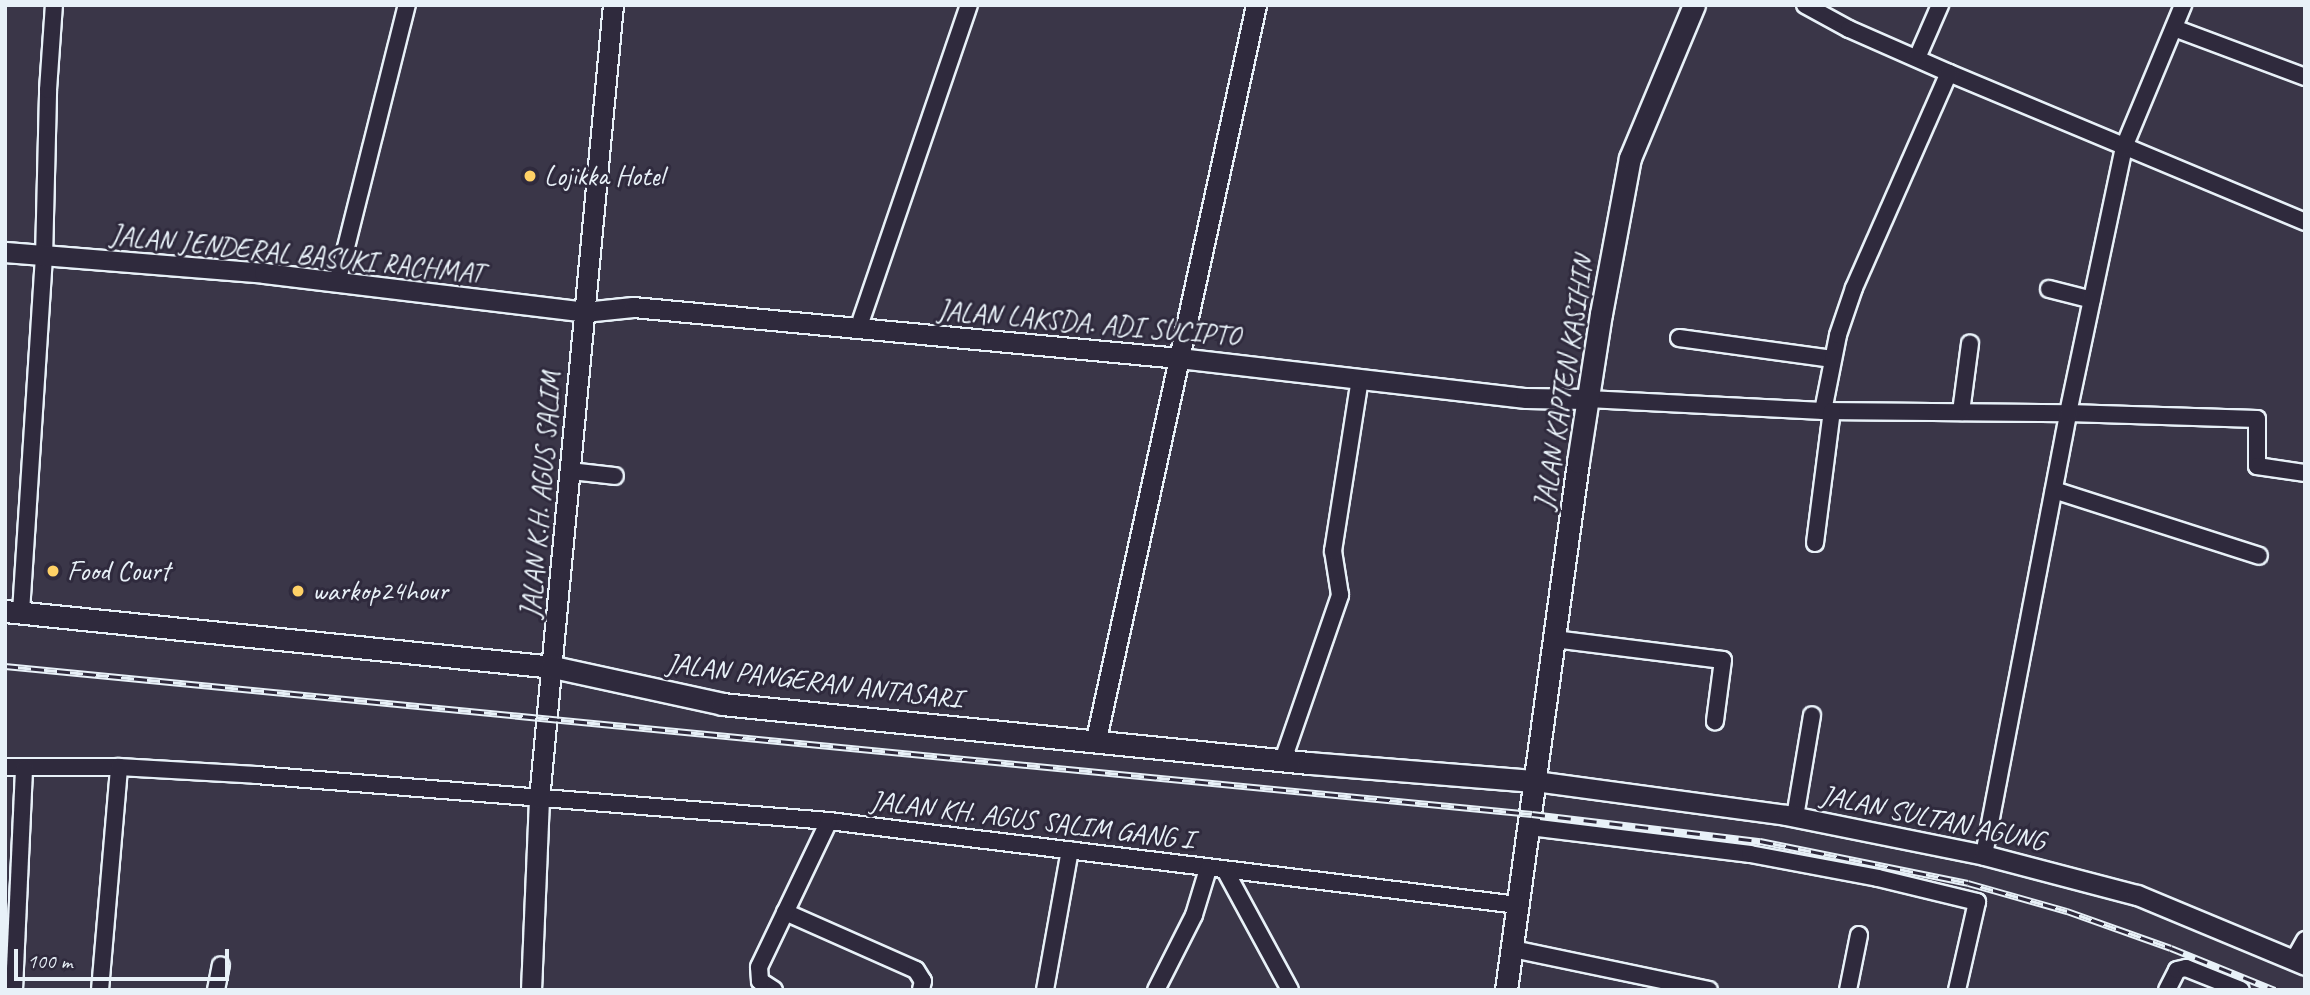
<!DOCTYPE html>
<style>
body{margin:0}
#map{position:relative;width:2310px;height:995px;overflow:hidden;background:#3a3648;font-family:Caveat,sans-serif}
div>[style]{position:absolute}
.roads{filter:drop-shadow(2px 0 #e8f1f8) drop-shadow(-2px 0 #e8f1f8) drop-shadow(0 2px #e8f1f8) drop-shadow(0 -2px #e8f1f8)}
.minor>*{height:16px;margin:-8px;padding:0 8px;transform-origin:8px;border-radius:8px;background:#2f2a3d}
.tertiary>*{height:19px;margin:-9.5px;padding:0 9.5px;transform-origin:9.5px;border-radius:9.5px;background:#2f2a3d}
.secondary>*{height:21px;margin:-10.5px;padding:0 10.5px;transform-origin:10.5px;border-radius:10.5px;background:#2f2a3d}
.rail>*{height:7px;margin-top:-3.5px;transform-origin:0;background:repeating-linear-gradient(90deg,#2f2a3d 0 13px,#e8f1f8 0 26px);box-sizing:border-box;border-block:2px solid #e8f1f8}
.dots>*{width:19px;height:19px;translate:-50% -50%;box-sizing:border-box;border:4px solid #2f2a3d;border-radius:50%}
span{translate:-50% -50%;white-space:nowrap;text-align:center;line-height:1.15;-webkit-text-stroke:6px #2f2a3d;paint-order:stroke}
.poi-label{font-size:28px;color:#e8f1f8}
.left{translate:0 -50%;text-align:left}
.street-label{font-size:28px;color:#e8f1f8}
.frame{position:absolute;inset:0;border:7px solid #e8f1f8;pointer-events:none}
.scale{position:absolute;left:14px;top:949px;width:215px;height:32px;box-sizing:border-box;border:4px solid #e8f1f8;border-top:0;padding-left:9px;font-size:21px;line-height:24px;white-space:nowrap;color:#e8f1f8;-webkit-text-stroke:5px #2f2a3d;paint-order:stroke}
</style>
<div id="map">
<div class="roads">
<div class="minor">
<div style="left:1805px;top:5px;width:50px;rotate:28.6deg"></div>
<div style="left:1849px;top:29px;width:109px;rotate:23.7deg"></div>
<div style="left:1949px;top:73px;width:386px;rotate:22.7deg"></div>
<div style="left:2174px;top:28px;width:140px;rotate:20.5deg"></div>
<div style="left:1917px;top:58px;width:58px;rotate:-66.5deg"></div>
<div style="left:337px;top:283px;width:287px;rotate:-75.9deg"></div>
<div style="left:2049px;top:289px;width:44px;rotate:14.3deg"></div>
<div style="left:858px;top:329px;width:342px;rotate:-71.1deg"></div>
<div style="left:1679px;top:338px;width:155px;rotate:7.8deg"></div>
<div style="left:1588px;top:399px;width:235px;rotate:2.9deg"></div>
<div style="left:1823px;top:411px;width:245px;rotate:0.5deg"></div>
<div style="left:2068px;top:413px;width:189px;rotate:1.8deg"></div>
<div style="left:2257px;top:419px;width:47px;rotate:90deg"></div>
<div style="left:2257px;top:466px;width:49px;rotate:8.3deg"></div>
<div style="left:1823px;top:411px;width:77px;rotate:-78.8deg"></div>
<div style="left:1838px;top:335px;width:50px;rotate:-71.2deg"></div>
<div style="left:1854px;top:288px;width:235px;rotate:-66.2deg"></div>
<div style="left:1961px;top:412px;width:69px;rotate:-82.5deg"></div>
<div style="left:571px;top:471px;width:44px;rotate:6.5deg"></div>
<div style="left:2054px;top:490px;width:215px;rotate:17.8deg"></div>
<div style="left:1815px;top:543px;width:133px;rotate:-82.7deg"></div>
<div style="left:21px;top:612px;width:355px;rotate:-86.3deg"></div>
<div style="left:44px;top:258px;width:168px;rotate:-88.6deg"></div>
<div style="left:48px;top:90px;width:85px;rotate:-86deg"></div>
<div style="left:1554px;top:639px;width:170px;rotate:7.1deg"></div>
<div style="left:1723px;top:660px;width:62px;rotate:97.5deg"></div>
<div style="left:1283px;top:760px;width:175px;rotate:-70.9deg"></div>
<div style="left:1340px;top:595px;width:45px;rotate:-99deg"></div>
<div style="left:1333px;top:551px;width:174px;rotate:-81.1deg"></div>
<div style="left:5px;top:767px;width:114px"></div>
<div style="left:119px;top:767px;width:137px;rotate:3.3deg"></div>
<div style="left:256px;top:775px;width:575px;rotate:4.59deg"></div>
<div style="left:829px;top:821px;width:694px;rotate:6.95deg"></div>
<div style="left:1795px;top:817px;width:103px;rotate:-80.5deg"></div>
<div style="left:1530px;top:827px;width:222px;rotate:7deg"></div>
<div style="left:1750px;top:854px;width:130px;rotate:10.6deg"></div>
<div style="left:1878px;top:878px;width:102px;rotate:13.6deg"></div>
<div style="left:1977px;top:902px;width:90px;rotate:102.8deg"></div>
<div style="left:1984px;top:855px;width:450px;rotate:-79.2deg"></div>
<div style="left:2068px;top:413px;width:272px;rotate:-78.1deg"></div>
<div style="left:2124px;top:147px;width:154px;rotate:-67.4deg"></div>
<div style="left:1226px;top:872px;width:134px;rotate:61.5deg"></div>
<div style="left:785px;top:912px;width:143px;rotate:23.9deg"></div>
<div style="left:916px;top:970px;width:13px;rotate:58deg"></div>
<div style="left:923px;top:981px;width:9px;rotate:103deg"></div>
<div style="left:1513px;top:949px;width:200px;rotate:11.8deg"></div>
<div style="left:2294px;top:960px;width:23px;rotate:-61deg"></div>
<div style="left:14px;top:990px;width:222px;rotate:-87.4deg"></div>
<div style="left:100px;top:990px;width:224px;rotate:-85.1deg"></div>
<div style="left:216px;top:990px;width:25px;rotate:-79deg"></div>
<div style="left:774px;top:990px;width:17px;rotate:-147deg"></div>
<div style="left:760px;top:981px;width:14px;rotate:-94deg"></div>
<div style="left:759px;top:967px;width:162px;rotate:-64.4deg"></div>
<div style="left:1045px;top:990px;width:142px;rotate:-79.9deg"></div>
<div style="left:1156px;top:990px;width:84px;rotate:-63.1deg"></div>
<div style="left:1194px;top:915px;width:48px;rotate:-73.1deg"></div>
<div style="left:1848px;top:990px;width:56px;rotate:-78.7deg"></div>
<div style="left:2167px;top:990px;width:22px;rotate:-63deg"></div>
<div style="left:2177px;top:970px;width:9px;rotate:-13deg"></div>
<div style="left:2186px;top:968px;width:59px;rotate:21.8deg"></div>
</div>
<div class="tertiary">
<div style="left:5px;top:252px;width:260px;rotate:4.6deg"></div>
<div style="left:264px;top:273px;width:322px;rotate:6.9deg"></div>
<div style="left:584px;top:312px;width:49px;rotate:-5.8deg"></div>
<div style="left:633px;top:307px;width:548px;rotate:5.34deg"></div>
<div style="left:1179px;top:358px;width:349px;rotate:6.6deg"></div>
<div style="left:1526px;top:398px;width:62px;rotate:0.9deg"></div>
<div style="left:1096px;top:739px;width:751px;rotate:-77.7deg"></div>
<div style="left:1535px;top:781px;width:253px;rotate:7.7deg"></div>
<div style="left:1786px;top:815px;width:202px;rotate:11.4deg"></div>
<div style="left:1984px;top:855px;width:158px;rotate:14.7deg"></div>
<div style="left:2137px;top:895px;width:182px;rotate:22.6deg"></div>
<div style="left:531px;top:990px;width:191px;rotate:-87.6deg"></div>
<div style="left:539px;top:799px;width:797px;rotate:-84.68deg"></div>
</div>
<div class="secondary">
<div style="left:5px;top:611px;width:551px;rotate:5.83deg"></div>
<div style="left:553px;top:667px;width:173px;rotate:12.3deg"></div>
<div style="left:722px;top:704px;width:590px;rotate:5.74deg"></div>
<div style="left:1309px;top:763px;width:227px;rotate:4.6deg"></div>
<div style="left:1506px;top:990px;width:533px;rotate:-82.23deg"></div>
<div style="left:1578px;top:462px;width:150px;rotate:-81.2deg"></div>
<div style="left:1601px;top:314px;width:159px;rotate:-79.5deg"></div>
<div style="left:1630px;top:158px;width:166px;rotate:-67.3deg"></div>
</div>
</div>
<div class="rail">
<div style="left:5px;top:666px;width:1534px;rotate:5.54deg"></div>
<div style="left:1532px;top:814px;width:230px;rotate:6.8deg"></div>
<div style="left:1760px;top:841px;width:212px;rotate:11.4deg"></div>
<div style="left:1968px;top:883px;width:103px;rotate:15.8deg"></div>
<div style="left:2067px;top:911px;width:110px;rotate:19.6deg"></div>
<div style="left:2171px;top:948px;width:112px;rotate:22deg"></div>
</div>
<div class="dots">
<div style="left:530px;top:176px;background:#ffd166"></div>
<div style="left:53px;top:571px;background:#ffd166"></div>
<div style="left:298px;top:591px;background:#ffd166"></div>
</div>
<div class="poi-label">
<span class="left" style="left:544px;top:176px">Lojikka Hotel</span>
<span class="left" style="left:67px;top:571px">Food Court</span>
<span class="left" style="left:312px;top:591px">warkop24hour</span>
</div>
<div class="street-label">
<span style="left:297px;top:254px;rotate:6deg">JALAN JENDERAL BASUKI RACHMAT</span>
<span style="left:1089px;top:323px;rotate:5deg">JALAN LAKSDA. ADI SUCIPTO</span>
<span style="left:1564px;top:383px;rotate:-81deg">JALAN KAPTEN KASIHIN</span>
<span style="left:541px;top:495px;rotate:-85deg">JALAN K.H. AGUS SALIM</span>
<span style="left:814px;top:681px;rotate:7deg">JALAN PANGERAN ANTASARI</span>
<span style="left:1933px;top:818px;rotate:12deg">JALAN SULTAN AGUNG</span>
<span style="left:1032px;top:820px;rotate:7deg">JALAN KH. AGUS SALIM GANG I</span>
</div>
<div class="frame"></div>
<div class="scale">100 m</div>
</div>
